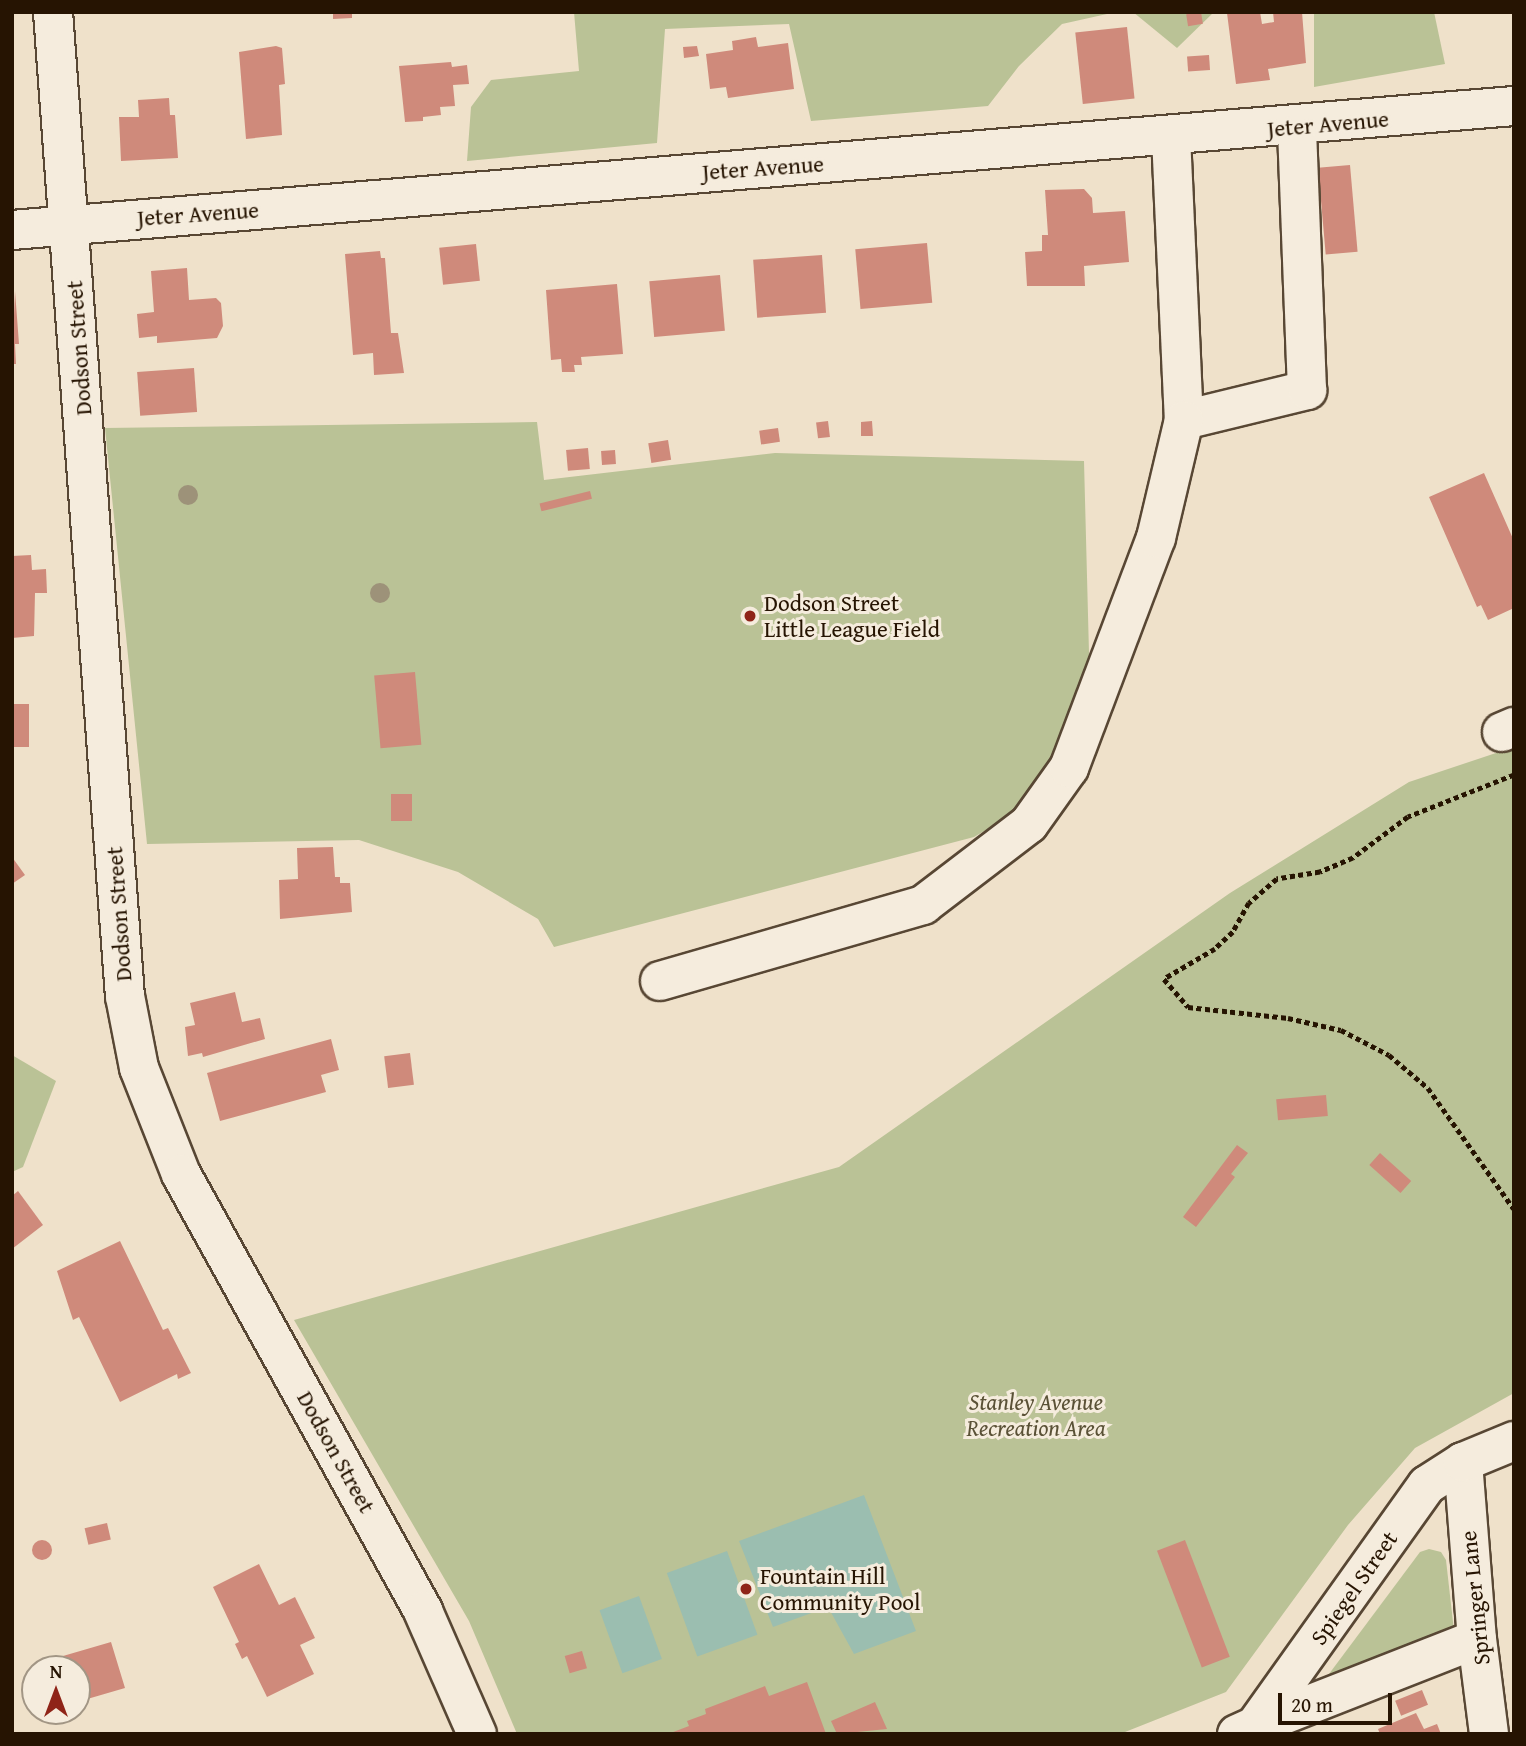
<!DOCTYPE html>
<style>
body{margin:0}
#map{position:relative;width:1526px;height:1746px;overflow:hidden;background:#efe1ca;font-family:"Gentium Book Plus",serif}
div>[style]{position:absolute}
.green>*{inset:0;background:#bac296}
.water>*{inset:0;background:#9bbeb0;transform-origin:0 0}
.building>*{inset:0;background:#cf8a7b;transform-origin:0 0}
.round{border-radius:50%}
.path>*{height:4.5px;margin-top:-2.25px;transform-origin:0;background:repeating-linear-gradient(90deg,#261402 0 5px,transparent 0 8.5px)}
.roads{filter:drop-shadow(2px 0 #584734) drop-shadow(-2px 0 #584734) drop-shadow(0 2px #584734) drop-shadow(0 -2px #584734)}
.minor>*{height:38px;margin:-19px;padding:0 19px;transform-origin:19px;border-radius:19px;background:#f5ecdd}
.trees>*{width:20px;height:20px;margin:-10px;border-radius:50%;background:#9d9279}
.dots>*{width:19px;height:19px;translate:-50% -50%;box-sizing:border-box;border:4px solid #f5ecdd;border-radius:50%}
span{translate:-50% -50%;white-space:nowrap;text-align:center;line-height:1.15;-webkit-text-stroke:6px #f5ecdd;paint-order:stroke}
.street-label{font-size:23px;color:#261402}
.poi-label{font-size:23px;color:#261402}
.left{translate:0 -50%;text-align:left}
.park-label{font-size:23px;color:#5a5136;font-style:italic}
.frame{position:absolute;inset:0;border:14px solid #261402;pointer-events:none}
.north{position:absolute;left:21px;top:1655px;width:70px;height:70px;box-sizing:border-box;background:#f5ecdd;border:2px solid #a29685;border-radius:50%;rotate:0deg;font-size:19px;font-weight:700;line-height:28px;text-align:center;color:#261402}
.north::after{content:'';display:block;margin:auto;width:24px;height:32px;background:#8f2418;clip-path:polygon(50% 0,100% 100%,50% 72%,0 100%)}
.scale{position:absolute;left:1278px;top:1693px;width:114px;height:32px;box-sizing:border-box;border:4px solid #261402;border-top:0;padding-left:9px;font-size:21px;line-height:24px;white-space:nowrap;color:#261402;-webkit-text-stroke:5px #f5ecdd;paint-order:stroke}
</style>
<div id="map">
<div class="green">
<div style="clip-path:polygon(574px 12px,1116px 12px,1062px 24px,1019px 66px,988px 106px,811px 121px,789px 24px,665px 29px,657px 143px,467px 161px,471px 107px,491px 80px,579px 71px)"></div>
<div style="clip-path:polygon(1133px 12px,1214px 12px,1177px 48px)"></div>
<div style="clip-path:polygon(1314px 12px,1434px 12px,1445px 64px,1314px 87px)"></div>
<div style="clip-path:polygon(537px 422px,544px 480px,775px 453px,1084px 461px,1090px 691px,1032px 803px,974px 837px,554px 947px,538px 919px,458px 872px,359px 840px,147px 844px,105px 428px)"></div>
<div style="clip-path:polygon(1514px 747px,1514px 1393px,1415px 1448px,1348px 1525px,1226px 1692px,1120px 1734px,517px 1734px,469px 1621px,294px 1320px,839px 1167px,1230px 893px,1409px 782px)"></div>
<div style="clip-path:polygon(12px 1055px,56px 1081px,23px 1167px,12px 1172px)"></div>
<div style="clip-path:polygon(1429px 1549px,1441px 1552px,1446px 1560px,1454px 1631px,1326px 1678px,1420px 1552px)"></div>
</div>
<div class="water">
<div style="clip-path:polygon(864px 1495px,916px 1631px,854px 1654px,828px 1607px,773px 1627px,739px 1541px)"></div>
<div style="left:727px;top:1551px;width:89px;height:64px;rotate:70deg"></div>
<div style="left:639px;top:1596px;width:67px;height:42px;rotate:70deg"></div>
</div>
<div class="building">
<div style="clip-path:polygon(333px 12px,352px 12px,352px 18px,333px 19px)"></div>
<div style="left:1201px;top:12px;width:12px;height:15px;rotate:81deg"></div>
<div style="clip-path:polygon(1260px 12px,1262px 24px,1274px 22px,1273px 12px,1302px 12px,1306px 63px,1268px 69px,1270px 80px,1236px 84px,1227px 13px)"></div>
<div style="left:1127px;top:27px;width:72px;height:52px;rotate:84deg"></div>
<div style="clip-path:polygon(756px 37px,758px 47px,788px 43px,794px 89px,728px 98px,726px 87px,710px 89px,706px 54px,733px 50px,732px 41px)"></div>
<div style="clip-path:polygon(276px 46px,282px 48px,285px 84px,279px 85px,282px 135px,246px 139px,239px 52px)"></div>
<div style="clip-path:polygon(697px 46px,699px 56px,684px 58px,683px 47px)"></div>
<div style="left:1209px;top:55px;width:15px;height:22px;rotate:86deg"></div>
<div style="clip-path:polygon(451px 62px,452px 67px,467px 65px,469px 84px,453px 85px,455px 106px,440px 107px,441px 115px,423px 117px,423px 121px,405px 122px,399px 66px)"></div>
<div style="clip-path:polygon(169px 98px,170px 115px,175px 115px,178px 158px,121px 161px,119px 117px,139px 117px,138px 100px)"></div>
<div style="left:1350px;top:165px;width:87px;height:32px;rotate:85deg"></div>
<div style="clip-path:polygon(1084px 189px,1092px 198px,1093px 213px,1125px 211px,1129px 262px,1084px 266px,1085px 286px,1027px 286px,1025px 252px,1042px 251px,1042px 235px,1048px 235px,1045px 190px)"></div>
<div style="left:927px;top:243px;width:60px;height:72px;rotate:85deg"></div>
<div style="left:476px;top:244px;width:37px;height:37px;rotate:84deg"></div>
<div style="clip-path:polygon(380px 251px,381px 258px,385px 258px,391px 333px,398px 333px,404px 373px,374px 375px,373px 353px,353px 355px,345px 254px)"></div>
<div style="left:822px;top:255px;width:58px;height:69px;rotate:86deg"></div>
<div style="clip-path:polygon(187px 268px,189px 300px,216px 298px,221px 303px,223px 326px,217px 338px,157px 343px,157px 336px,139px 338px,137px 314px,154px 312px,151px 271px)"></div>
<div style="left:720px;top:275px;width:56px;height:71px;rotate:85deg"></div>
<div style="clip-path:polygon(617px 284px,623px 354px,581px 357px,582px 365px,574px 365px,575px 372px,562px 372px,561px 359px,551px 360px,546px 290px)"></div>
<div style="clip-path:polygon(15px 291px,19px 344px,15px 344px,16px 364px,12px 364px)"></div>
<div style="left:194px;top:368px;width:44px;height:57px;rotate:86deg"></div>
<div style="left:828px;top:421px;width:16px;height:12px;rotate:83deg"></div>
<div style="clip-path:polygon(872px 421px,873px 436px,861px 436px,861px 422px)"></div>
<div style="left:778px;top:428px;width:14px;height:19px;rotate:82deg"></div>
<div style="left:668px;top:440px;width:20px;height:20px;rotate:81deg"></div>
<div style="left:588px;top:448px;width:21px;height:22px;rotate:85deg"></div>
<div style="left:615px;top:450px;width:14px;height:14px;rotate:86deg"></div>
<div style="clip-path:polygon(1484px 473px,1514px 541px,1514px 608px,1488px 620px,1481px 605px,1477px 607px,1429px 497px)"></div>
<div style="left:590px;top:491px;width:8px;height:52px;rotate:76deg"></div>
<div style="clip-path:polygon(31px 555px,32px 570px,46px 569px,47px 593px,35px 593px,34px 636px,12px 638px,12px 556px)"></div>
<div style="left:415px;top:672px;width:73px;height:41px;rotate:85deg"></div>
<div style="left:12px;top:704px;width:17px;height:43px"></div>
<div style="left:391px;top:794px;width:21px;height:27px"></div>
<div style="clip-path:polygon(333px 847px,335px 877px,340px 877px,340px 883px,350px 883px,352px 912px,280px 919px,279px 880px,298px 879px,297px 848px)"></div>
<div style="clip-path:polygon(12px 857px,25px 875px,12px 884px)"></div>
<div style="clip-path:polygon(235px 992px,242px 1022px,260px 1018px,265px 1039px,203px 1057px,202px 1053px,188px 1056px,185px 1027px,195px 1025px,190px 1003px)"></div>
<div style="clip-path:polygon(331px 1039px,339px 1070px,321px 1075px,326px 1092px,220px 1121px,207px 1073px)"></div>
<div style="left:410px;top:1053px;width:32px;height:26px;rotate:83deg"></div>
<div style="left:1326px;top:1095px;width:21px;height:50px;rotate:85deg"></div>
<div style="clip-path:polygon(1237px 1145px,1248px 1153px,1231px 1174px,1235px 1177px,1196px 1227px,1183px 1217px)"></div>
<div style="left:1380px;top:1153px;width:42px;height:16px;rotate:42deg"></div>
<div style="clip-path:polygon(18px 1191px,43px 1225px,12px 1249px,12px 1196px)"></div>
<div style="clip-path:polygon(120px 1241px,163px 1330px,168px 1328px,191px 1373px,178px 1379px,177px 1374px,120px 1402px,79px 1317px,73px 1320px,57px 1271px)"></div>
<div style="left:107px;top:1523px;width:17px;height:23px;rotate:77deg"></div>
<div style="left:1185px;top:1540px;width:125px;height:30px;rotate:69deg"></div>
<div class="round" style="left:32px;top:1540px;width:20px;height:20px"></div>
<div style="clip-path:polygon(259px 1564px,279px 1605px,295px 1597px,315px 1638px,300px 1645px,314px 1674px,267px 1697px,247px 1656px,242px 1659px,235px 1644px,239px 1642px,213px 1587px)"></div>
<div style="clip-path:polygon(111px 1642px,125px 1688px,77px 1702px,77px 1669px,67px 1669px,63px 1656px)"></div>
<div style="left:582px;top:1651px;width:18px;height:18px;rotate:74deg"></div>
<div style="clip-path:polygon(807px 1682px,826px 1734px,668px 1734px,689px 1726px,687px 1721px,706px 1714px,705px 1709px,765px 1686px,769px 1696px)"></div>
<div style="left:1422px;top:1690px;width:16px;height:29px;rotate:68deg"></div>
<div style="clip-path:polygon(875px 1702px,887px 1729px,837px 1734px,831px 1721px)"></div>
<div style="clip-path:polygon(1416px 1713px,1424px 1729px,1437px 1724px,1441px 1734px,1380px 1734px,1378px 1729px)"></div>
</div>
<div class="path">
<div style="left:1514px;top:775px;width:114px;rotate:158.4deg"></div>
<div style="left:1408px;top:817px;width:69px;rotate:143.3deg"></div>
<div style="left:1353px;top:858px;width:36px;rotate:157deg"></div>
<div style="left:1320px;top:872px;width:44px;rotate:170.8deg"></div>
<div style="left:1277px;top:879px;width:37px;rotate:139deg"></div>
<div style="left:1249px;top:903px;width:33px;rotate:119deg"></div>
<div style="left:1233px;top:932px;width:25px;rotate:137deg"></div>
<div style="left:1215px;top:949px;width:59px;rotate:149.5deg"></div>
<div style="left:1164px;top:979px;width:37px;rotate:49deg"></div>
<div style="left:1188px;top:1007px;width:101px;rotate:6.3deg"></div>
<div style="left:1288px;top:1018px;width:54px;rotate:12.8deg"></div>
<div style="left:1341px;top:1030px;width:54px;rotate:27.5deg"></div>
<div style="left:1389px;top:1055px;width:51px;rotate:40.2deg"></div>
<div style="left:1428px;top:1088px;width:148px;rotate:54.6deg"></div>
</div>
<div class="roads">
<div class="minor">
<div style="left:53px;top:12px;width:987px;rotate:85.82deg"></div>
<div style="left:125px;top:996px;width:73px;rotate:79deg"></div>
<div style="left:139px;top:1068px;width:114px;rotate:68.4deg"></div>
<div style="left:181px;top:1174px;width:500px;rotate:61deg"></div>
<div style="left:423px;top:1611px;width:134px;rotate:66.3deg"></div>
<div style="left:1171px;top:136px;width:284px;rotate:87.4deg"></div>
<div style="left:1184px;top:420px;width:127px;rotate:-13.7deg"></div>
<div style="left:1307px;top:390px;width:263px;rotate:-92.2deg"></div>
<div style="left:12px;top:230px;width:1507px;rotate:-4.72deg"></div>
<div style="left:1502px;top:732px;width:13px;rotate:-23deg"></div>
<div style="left:660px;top:981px;width:274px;rotate:-16.1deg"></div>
<div style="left:923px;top:905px;width:133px;rotate:-37.4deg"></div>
<div style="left:1029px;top:824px;width:69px;rotate:-54.5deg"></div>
<div style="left:1069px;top:768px;width:246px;rotate:-69.3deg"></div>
<div style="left:1156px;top:538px;width:121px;rotate:-76.7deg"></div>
<div style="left:1463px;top:1462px;width:178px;rotate:85.5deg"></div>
<div style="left:1477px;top:1639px;width:96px;rotate:82.8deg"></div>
<div style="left:1255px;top:1726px;width:238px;rotate:-21.4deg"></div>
<div style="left:1237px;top:1734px;width:20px;rotate:-24deg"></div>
<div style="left:1255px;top:1726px;width:296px;rotate:-54.5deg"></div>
<div style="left:1427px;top:1485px;width:43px;rotate:-32.6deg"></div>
<div style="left:1463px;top:1462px;width:55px;rotate:-22.4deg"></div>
</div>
</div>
<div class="trees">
<div style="left:188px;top:495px"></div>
<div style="left:380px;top:593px"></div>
</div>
<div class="dots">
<div style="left:750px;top:616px;background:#8f2418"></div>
<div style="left:746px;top:1589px;background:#8f2418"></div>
</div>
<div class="street-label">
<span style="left:1328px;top:124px;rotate:-5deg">Jeter Avenue</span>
<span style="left:763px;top:168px;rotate:-4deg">Jeter Avenue</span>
<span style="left:198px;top:214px;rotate:-4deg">Jeter Avenue</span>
<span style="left:79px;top:348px;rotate:-94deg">Dodson Street</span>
<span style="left:119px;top:914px;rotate:-94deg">Dodson Street</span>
<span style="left:336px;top:1452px;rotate:61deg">Dodson Street</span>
<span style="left:1354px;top:1588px;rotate:-55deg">Spiegel Street</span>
<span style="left:1475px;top:1598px;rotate:-96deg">Springer Lane</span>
</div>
<div class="poi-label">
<span class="left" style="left:764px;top:616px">Dodson Street<br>Little League Field</span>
<span class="left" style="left:760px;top:1589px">Fountain Hill<br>Community Pool</span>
</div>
<div class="park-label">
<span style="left:1036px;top:1415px">Stanley Avenue<br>Recreation Area</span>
</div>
<div class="frame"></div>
<div class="north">N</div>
<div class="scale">20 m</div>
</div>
